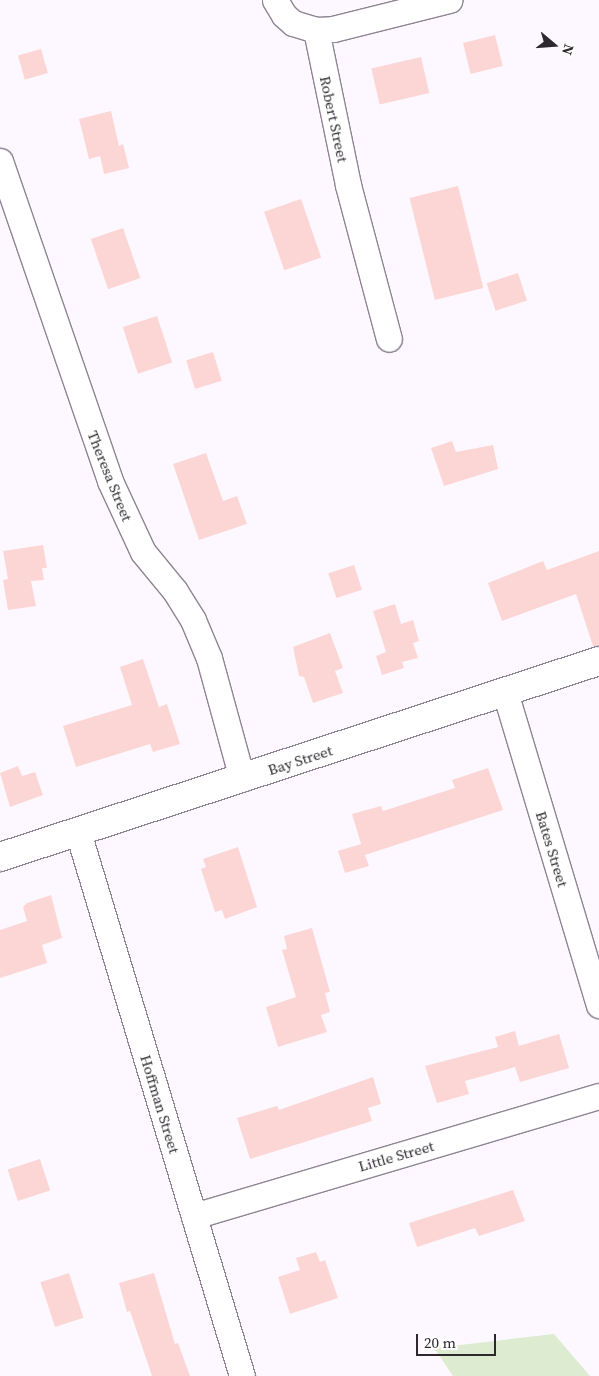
<!DOCTYPE html>
<style>
body{margin:0}
#map{position:relative;width:599px;height:1376px;overflow:hidden;background:#fdf8ff;font-family:"Source Serif 4",serif}
div>[style]{position:absolute}
.green>*{inset:0;background:#ddecd0}
.building>*{inset:0;background:#fcd6d4;transform-origin:0 0}
.roads{filter:drop-shadow(1px 0 #8f8492) drop-shadow(-1px 0 #8f8492) drop-shadow(0 1px #8f8492) drop-shadow(0 -1px #8f8492)}
.street>*{height:25px;margin:-12.5px;padding:0 12.5px;transform-origin:12.5px;border-radius:12.5px;background:#fff}
.secondary>*{height:28px;margin:-14px;padding:0 14px;transform-origin:14px;border-radius:14px;background:#fff}
span{translate:-50% -50%;white-space:nowrap;text-align:center;line-height:1.15;-webkit-text-stroke:4px #fff;paint-order:stroke}
.street-label{font-size:15px;color:#2d292e}
.north{position:absolute;left:529px;top:20px;width:50px;height:50px;-webkit-text-stroke:4px #fff;paint-order:stroke;rotate:108deg;font-size:14px;font-weight:700;line-height:20px;text-align:center;color:#2d292e}
.north::after{content:'';display:block;margin:auto;width:18px;height:22px;background:#2d292e;clip-path:polygon(50% 0,100% 100%,50% 72%,0 100%)}
.scale{position:absolute;left:416px;top:1334px;width:80px;height:22px;box-sizing:border-box;border:2px solid #2d292e;border-top:0;padding-left:6px;font-size:15px;line-height:18px;white-space:nowrap;color:#2d292e;-webkit-text-stroke:4px #fff;paint-order:stroke}
</style>
<div id="map">
<div class="green">
<div style="clip-path:polygon(554px 1334px,590px 1376px,453px 1376px,434px 1348px)"></div>
</div>
<div class="building">
<div style="left:495px;top:35px;width:32px;height:33px;rotate:76deg"></div>
<div style="left:41px;top:49px;width:25px;height:24px;rotate:74deg"></div>
<div style="left:421px;top:57px;width:37px;height:51px;rotate:77deg"></div>
<div style="clip-path:polygon(111px 111px,119px 146px,123px 144px,129px 168px,104px 174px,100px 156px,89px 159px,79px 119px)"></div>
<div style="left:458px;top:186px;width:105px;height:50px;rotate:76deg"></div>
<div style="left:301px;top:199px;width:62px;height:39px;rotate:71deg"></div>
<div style="left:123px;top:228px;width:53px;height:34px;rotate:71deg"></div>
<div style="left:518px;top:273px;width:29px;height:33px;rotate:72deg"></div>
<div style="left:157px;top:316px;width:49px;height:36px;rotate:72deg"></div>
<div style="left:213px;top:352px;width:30px;height:28px;rotate:73deg"></div>
<div style="clip-path:polygon(452px 441px,456px 452px,493px 445px,498px 469px,444px 486px,431px 448px)"></div>
<div style="clip-path:polygon(206px 453px,223px 501px,237px 496px,247px 524px,199px 540px,173px 464px)"></div>
<div style="clip-path:polygon(43px 545px,47px 568px,42px 568px,44px 580px,31px 581px,36px 606px,8px 610px,3px 580px,8px 579px,3px 551px)"></div>
<div style="clip-path:polygon(599px 551px,599px 646px,593px 646px,576px 594px,502px 621px,488px 583px,543px 561px,547px 570px)"></div>
<div style="left:354px;top:565px;width:26px;height:27px;rotate:72deg"></div>
<div style="clip-path:polygon(395px 604px,401px 624px,413px 620px,419px 641px,413px 643px,418px 658px,402px 662px,404px 668px,382px 675px,376px 656px,386px 652px,373px 611px)"></div>
<div style="clip-path:polygon(330px 633px,343px 668px,335px 671px,343px 693px,313px 703px,304px 677px,299px 676px,293px 647px)"></div>
<div style="clip-path:polygon(143px 659px,159px 707px,167px 704px,180px 744px,153px 752px,150px 744px,76px 767px,63px 726px,132px 705px,120px 667px)"></div>
<div style="clip-path:polygon(18px 766px,22px 776px,35px 772px,43px 795px,10px 807px,0 773px)"></div>
<div style="clip-path:polygon(488px 768px,503px 810px,365px 855px,369px 866px,345px 873px,338px 851px,361px 844px,352px 814px,381px 806px,383px 811px,455px 788px,452px 780px)"></div>
<div style="clip-path:polygon(238px 847px,257px 907px,225px 919px,222px 910px,215px 912px,201px 869px,206px 867px,203px 859px)"></div>
<div style="clip-path:polygon(51px 895px,62px 938px,42px 945px,47px 963px,0 978px,0 930px,27px 921px,23px 907px,27px 903px)"></div>
<div style="clip-path:polygon(312px 928px,330px 992px,325px 993px,330px 1012px,321px 1015px,327px 1032px,278px 1047px,266px 1007px,296px 997px,282px 950px,287px 949px,284px 936px)"></div>
<div style="clip-path:polygon(515px 1031px,519px 1046px,559px 1034px,569px 1068px,520px 1082px,515px 1067px,465px 1081px,469px 1094px,437px 1103px,425px 1066px,498px 1047px,495px 1037px)"></div>
<div style="clip-path:polygon(373px 1077px,381px 1104px,368px 1108px,372px 1121px,250px 1159px,237px 1118px,277px 1106px,279px 1110px)"></div>
<div style="left:40px;top:1159px;width:33px;height:34px;rotate:72deg"></div>
<div style="clip-path:polygon(513px 1190px,525px 1221px,479px 1236px,475px 1228px,417px 1247px,409px 1223px)"></div>
<div style="clip-path:polygon(316px 1252px,320px 1262px,325px 1260px,338px 1298px,290px 1314px,278px 1277px,300px 1270px,296px 1258px)"></div>
<div style="left:69px;top:1273px;width:47px;height:30px;rotate:72deg"></div>
<div style="clip-path:polygon(154px 1273px,175px 1344px,178px 1343px,190px 1376px,152px 1376px,130px 1311px,127px 1312px,119px 1283px)"></div>
</div>
<div class="roads">
<div class="street">
<div style="left:275px;top:0;width:17px;rotate:59deg"></div>
<div style="left:284px;top:15px;width:12px;rotate:42deg"></div>
<div style="left:293px;top:23px;width:24px;rotate:17deg"></div>
<div style="left:316px;top:30px;width:17px;rotate:-3deg"></div>
<div style="left:333px;top:29px;width:120px;rotate:-14deg"></div>
<div style="left:316px;top:30px;width:158px;rotate:78.3deg"></div>
<div style="left:348px;top:185px;width:159px;rotate:75.1deg"></div>
<div style="left:0;top:161px;width:338px;rotate:71deg"></div>
<div style="left:110px;top:481px;width:78px;rotate:65.1deg"></div>
<div style="left:143px;top:552px;width:50px;rotate:50.6deg"></div>
<div style="left:175px;top:591px;width:34px;rotate:58deg"></div>
<div style="left:193px;top:620px;width:41px;rotate:67.2deg"></div>
<div style="left:209px;top:658px;width:125px;rotate:74.7deg"></div>
<div style="left:505px;top:692px;width:327px;rotate:73.3deg"></div>
<div style="left:78px;top:832px;width:568px;rotate:73.22deg"></div>
<div style="left:194px;top:1216px;width:422px;rotate:-16.5deg"></div>
</div>
<div class="secondary">
<div style="left:0;top:857px;width:630px;rotate:-18.12deg"></div>
</div>
</div>
<div class="street-label">
<span style="left:334px;top:119px;rotate:78deg">Robert Street</span>
<span style="left:110px;top:476px;rotate:68deg">Theresa Street</span>
<span style="left:300px;top:760px;rotate:-18deg">Bay Street</span>
<span style="left:552px;top:849px;rotate:73deg">Bates Street</span>
<span style="left:160px;top:1104px;rotate:73deg">Hoffman Street</span>
<span style="left:396px;top:1156px;rotate:-16deg">Little Street</span>
</div>
<div class="north">N</div>
<div class="scale">20 m</div>
</div>
